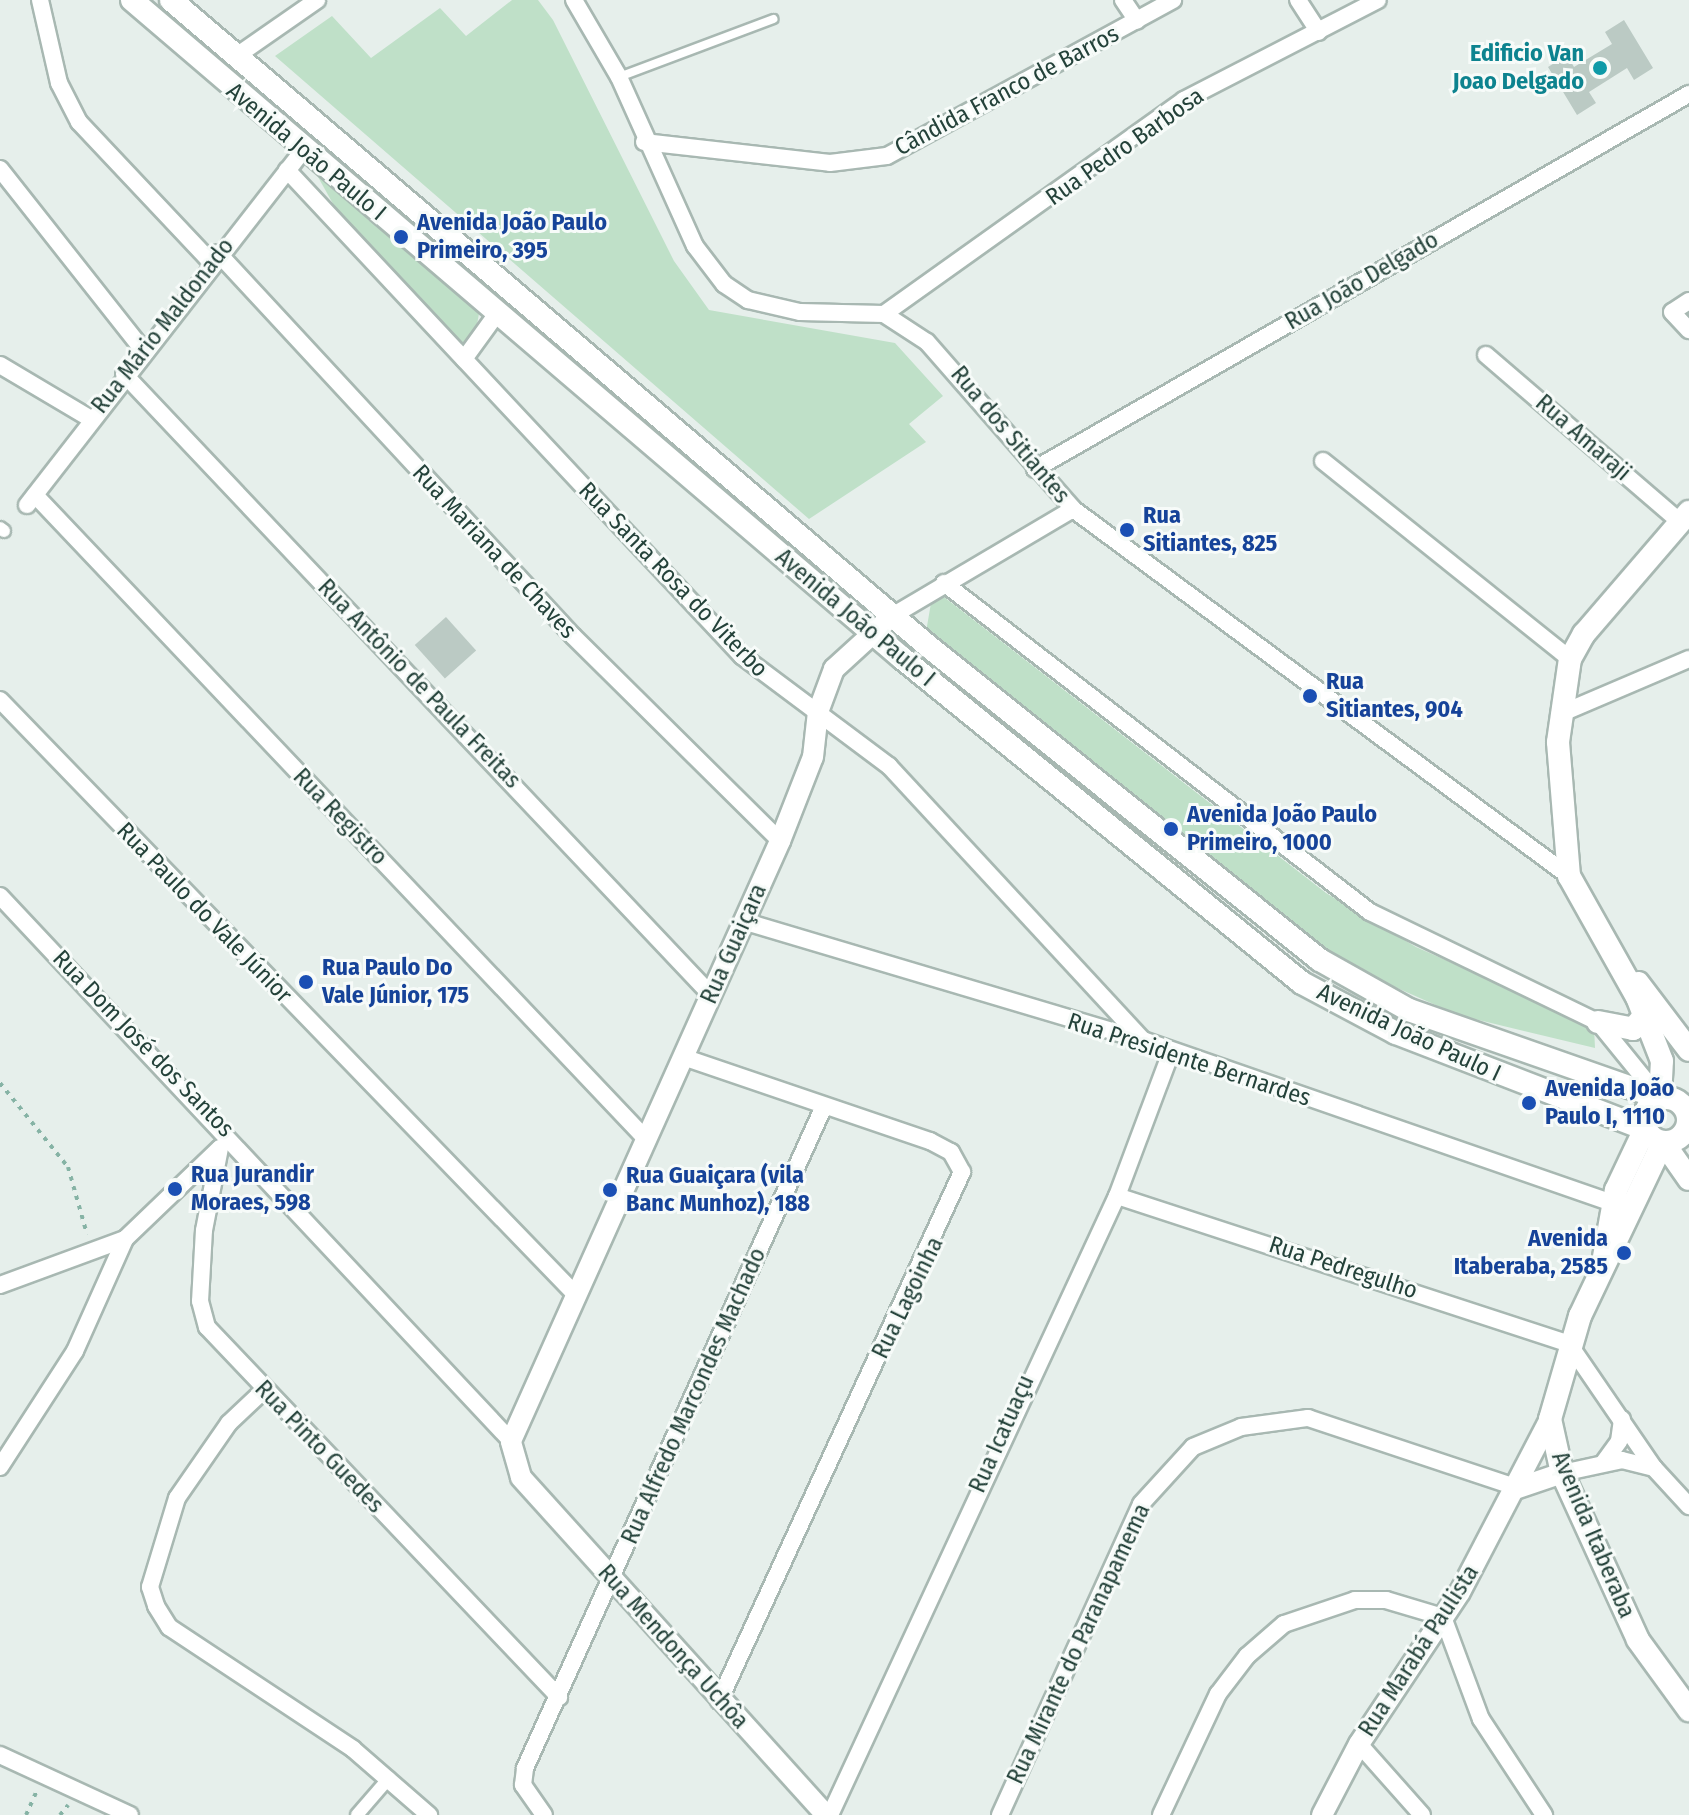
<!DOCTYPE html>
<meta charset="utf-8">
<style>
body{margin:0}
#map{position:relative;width:1689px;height:1815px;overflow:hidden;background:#e6efeb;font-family:"Fira Sans Condensed",sans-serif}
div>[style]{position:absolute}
.green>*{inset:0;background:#bfe0c8}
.building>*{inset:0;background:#bbcac4;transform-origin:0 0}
.path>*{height:4px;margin-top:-2px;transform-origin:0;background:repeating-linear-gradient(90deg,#86b3a5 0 4px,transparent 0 10px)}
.roads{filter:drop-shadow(2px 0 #a8b8b2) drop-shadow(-2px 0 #a8b8b2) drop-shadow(0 2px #a8b8b2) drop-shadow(0 -2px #a8b8b2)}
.service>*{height:8px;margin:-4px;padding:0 4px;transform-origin:4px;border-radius:4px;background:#fff}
.pedestrian>*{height:12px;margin:-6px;padding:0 6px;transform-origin:6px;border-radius:6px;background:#fff}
.minor>*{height:16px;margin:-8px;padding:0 8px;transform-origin:8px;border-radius:8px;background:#fff}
.tertiary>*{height:20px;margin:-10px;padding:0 10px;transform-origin:10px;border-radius:10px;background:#fff}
.secondary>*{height:22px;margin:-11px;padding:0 11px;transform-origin:11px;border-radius:11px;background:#fff}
.secondary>.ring{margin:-11px;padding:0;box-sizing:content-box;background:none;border:22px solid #fff;border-radius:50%}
.dots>*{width:22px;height:22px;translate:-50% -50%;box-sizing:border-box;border:4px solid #f7fbf9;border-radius:50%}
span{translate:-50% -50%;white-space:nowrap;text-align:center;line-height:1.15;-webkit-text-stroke:6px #f7fbf9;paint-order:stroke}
.culture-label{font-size:24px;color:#0d838f;font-weight:700}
.right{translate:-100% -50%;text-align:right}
.street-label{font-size:24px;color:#24423a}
.transit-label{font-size:24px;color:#164399;font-weight:700}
.left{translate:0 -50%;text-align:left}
</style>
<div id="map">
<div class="green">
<div style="clip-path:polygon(512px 0,538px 0,553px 20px,674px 261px,709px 310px,895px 343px,943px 396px,909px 424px,926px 442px,809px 519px,275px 56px,332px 16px,371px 58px,440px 8px,466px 36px)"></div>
<div style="clip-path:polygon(303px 150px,481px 302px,471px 359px,337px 211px)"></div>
<div style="clip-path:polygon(944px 597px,1326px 893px,1416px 947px,1594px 1026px,1595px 1048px,1458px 1015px,1359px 971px,1311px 940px,926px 632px,931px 603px)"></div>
</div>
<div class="building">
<div style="clip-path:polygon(1624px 20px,1653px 68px,1634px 80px,1627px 68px,1589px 92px,1596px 103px,1577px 115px,1548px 67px,1567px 55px,1574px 67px,1612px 44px,1605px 32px)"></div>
<div style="left:446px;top:617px;width:45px;height:42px;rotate:48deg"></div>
</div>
<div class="path">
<div style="left:0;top:1083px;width:108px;rotate:51deg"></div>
<div style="left:68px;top:1167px;width:70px;rotate:74.2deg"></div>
<div style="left:26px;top:1815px;width:27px;rotate:-66deg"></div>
<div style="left:60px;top:1815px;width:13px;rotate:-51deg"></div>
</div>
<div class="roads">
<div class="service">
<div style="left:619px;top:77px;width:165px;rotate:-20.6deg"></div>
</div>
<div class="pedestrian">
<div style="left:0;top:528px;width:5px;rotate:37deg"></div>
<div style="left:357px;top:1815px;width:49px;rotate:-49.1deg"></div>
</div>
<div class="minor">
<div style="left:40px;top:0;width:85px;rotate:77.1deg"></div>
<div style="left:59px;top:83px;width:44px;rotate:62.9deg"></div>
<div style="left:79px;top:122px;width:192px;rotate:46.7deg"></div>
<div style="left:574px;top:0;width:89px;rotate:59.7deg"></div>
<div style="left:619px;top:77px;width:185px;rotate:65.8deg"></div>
<div style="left:695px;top:246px;width:48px;rotate:52.7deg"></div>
<div style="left:724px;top:284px;width:29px;rotate:34deg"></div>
<div style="left:748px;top:300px;width:53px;rotate:13deg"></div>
<div style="left:800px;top:312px;width:84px;rotate:1.4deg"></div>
<div style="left:884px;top:314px;width:51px;rotate:33.1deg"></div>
<div style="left:927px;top:342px;width:222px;rotate:48.8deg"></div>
<div style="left:1073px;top:509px;width:617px;rotate:36.5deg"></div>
<div style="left:1123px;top:0;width:25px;rotate:56deg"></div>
<div style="left:1298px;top:0;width:38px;rotate:57deg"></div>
<div style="left:235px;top:57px;width:100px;rotate:-34.8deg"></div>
<div style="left:644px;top:142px;width:187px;rotate:6.4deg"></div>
<div style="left:830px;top:163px;width:57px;rotate:-7deg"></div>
<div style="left:887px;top:156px;width:326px;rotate:-28.6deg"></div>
<div style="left:0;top:169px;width:231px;rotate:51.7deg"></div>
<div style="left:287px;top:170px;width:666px;rotate:46.89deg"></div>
<div style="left:742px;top:656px;width:184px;rotate:36.8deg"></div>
<div style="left:889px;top:766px;width:374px;rotate:47.2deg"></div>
<div style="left:218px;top:253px;width:522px;rotate:47.17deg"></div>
<div style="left:573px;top:636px;width:291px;rotate:44.7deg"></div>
<div style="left:1689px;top:301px;width:20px;rotate:147deg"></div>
<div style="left:1672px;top:312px;width:25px;rotate:47deg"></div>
<div style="left:884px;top:314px;width:369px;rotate:-35.5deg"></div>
<div style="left:1184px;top:100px;width:218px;rotate:-27.3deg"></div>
<div style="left:1486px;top:355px;width:256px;rotate:40.7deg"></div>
<div style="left:464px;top:359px;width:54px;rotate:-54deg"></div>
<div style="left:0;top:365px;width:106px;rotate:30.7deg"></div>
<div style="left:124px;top:374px;width:856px;rotate:46.61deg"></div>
<div style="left:1323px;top:461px;width:317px;rotate:38.7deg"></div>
<div style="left:1035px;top:469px;width:754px;rotate:-29.83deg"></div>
<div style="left:35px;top:495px;width:888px;rotate:46.51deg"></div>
<div style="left:27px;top:505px;width:450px;rotate:-52.1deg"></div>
<div style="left:944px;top:583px;width:538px;rotate:37.68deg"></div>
<div style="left:1370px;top:912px;width:253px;rotate:25.8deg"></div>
<div style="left:1598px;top:1022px;width:97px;rotate:50.9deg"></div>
<div style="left:892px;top:616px;width:210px;rotate:-30.6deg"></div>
<div style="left:0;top:700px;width:830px;rotate:45.93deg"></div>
<div style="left:1560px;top:714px;width:140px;rotate:-23.1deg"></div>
<div style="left:0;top:896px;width:747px;rotate:46.84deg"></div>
<div style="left:743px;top:921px;width:417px;rotate:16.6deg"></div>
<div style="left:1143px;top:1040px;width:509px;rotate:19.15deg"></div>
<div style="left:683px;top:1057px;width:261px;rotate:18.8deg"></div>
<div style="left:930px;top:1141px;width:24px;rotate:28deg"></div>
<div style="left:951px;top:1152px;width:23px;rotate:61deg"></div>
<div style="left:962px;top:1172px;width:582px;rotate:114.67deg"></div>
<div style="left:1683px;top:1106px;width:6px;rotate:-9deg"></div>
<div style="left:220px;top:1148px;width:84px;rotate:101deg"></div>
<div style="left:204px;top:1230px;width:71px;rotate:93.2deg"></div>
<div style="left:200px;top:1301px;width:27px;rotate:75deg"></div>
<div style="left:207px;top:1327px;width:511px;rotate:46.43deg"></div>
<div style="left:1117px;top:1196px;width:476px;rotate:18.1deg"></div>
<div style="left:1569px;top:1344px;width:150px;rotate:55.6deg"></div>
<div style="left:1654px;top:1468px;width:52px;rotate:47.4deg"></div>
<div style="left:0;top:1285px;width:133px;rotate:-20.2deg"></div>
<div style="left:263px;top:1391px;width:47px;rotate:136.7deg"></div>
<div style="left:229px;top:1423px;width:91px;rotate:124.7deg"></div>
<div style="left:177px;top:1498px;width:93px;rotate:106.9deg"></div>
<div style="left:150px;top:1587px;width:20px;rotate:72deg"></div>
<div style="left:156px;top:1606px;width:25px;rotate:58deg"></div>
<div style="left:169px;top:1627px;width:221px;rotate:33.5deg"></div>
<div style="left:353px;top:1749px;width:101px;rotate:41deg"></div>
<div style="left:1604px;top:1462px;width:26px;rotate:-54deg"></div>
<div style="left:1619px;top:1441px;width:22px;rotate:-82deg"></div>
<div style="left:0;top:1467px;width:138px;rotate:-57.1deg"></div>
<div style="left:75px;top:1351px;width:123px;rotate:-65.9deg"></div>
<div style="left:125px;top:1239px;width:130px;rotate:-43.8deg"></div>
<div style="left:1562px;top:1473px;width:61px;rotate:-12.2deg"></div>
<div style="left:1622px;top:1460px;width:33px;rotate:14deg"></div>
<div style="left:1359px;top:1744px;width:95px;rotate:48.4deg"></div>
<div style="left:0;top:1755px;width:143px;rotate:24.8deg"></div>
<div style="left:544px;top:1815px;width:37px;rotate:-125deg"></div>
<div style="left:523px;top:1785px;width:17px;rotate:-83deg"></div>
<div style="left:525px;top:1768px;width:726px;rotate:-65.69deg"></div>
<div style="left:830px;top:1815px;width:682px;rotate:-65.13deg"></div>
<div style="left:1117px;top:1196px;width:154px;rotate:-69.4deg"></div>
<div style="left:1000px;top:1815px;width:341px;rotate:-65.6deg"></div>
<div style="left:1141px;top:1504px;width:77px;rotate:-47.6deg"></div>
<div style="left:1193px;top:1447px;width:52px;rotate:-22.6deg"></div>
<div style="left:1241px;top:1427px;width:68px;rotate:-7.7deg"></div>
<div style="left:1308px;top:1418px;width:221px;rotate:18.4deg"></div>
<div style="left:1161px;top:1815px;width:134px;rotate:-64.8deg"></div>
<div style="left:1218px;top:1694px;width:48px;rotate:-52.7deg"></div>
<div style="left:1247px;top:1656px;width:49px;rotate:-40.9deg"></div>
<div style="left:1284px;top:1624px;width:75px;rotate:-18.7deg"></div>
<div style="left:1355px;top:1600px;width:31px"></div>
<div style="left:1386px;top:1600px;width:59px;rotate:16.6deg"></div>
<div style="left:1443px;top:1617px;width:109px;rotate:69.6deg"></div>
<div style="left:1481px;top:1719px;width:115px;rotate:56.7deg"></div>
</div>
<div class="tertiary">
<div style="left:1518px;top:1488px;width:46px;rotate:-18.8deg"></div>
<div style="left:826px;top:1815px;width:455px;rotate:-132.1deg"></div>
<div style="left:521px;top:1477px;width:37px;rotate:-106deg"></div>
<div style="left:511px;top:1441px;width:658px;rotate:-65.85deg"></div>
<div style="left:780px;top:841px;width:90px;rotate:-68.6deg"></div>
<div style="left:813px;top:757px;width:45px;rotate:-83.7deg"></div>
<div style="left:818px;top:712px;width:46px;rotate:-69.6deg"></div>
<div style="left:834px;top:669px;width:79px;rotate:-42.4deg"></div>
<div style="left:1322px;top:1815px;width:80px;rotate:-62.5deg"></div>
<div style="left:1359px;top:1744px;width:182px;rotate:-56.4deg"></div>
<div style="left:1460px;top:1592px;width:195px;rotate:-62.5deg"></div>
</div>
<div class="secondary">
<div style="left:132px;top:0;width:1013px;rotate:40.52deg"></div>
<div style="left:902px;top:658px;width:515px;rotate:39.09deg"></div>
<div style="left:1302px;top:983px;width:106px;rotate:28deg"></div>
<div style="left:1396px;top:1033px;width:267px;rotate:21.1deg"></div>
<div style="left:1645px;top:1129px;width:68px;rotate:115.4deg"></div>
<div style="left:1616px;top:1190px;width:68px;rotate:100.2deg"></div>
<div style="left:171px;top:0;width:995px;rotate:40.48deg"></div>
<div style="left:928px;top:646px;width:502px;rotate:38.7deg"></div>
<div style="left:1320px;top:960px;width:102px;rotate:29.3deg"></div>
<div style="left:1409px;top:1010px;width:266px;rotate:19.3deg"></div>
<div style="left:1660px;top:1098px;width:37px;rotate:-87deg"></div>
<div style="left:1662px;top:1061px;width:69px;rotate:-111.3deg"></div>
<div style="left:1637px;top:997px;width:139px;rotate:-119.3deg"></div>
<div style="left:1569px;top:876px;width:134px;rotate:-94.7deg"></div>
<div style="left:1558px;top:742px;width:84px;rotate:-81.8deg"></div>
<div style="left:1570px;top:659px;width:29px;rotate:-61deg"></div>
<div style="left:1584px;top:634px;width:161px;rotate:-49.3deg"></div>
<div style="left:1638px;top:983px;width:84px;rotate:52.7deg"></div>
<div style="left:1598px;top:1022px;width:36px;rotate:11deg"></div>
<div style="left:1633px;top:1029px;width:17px;rotate:-50deg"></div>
<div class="ring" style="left:1644px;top:1098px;width:22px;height:22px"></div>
<div style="left:1663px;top:1142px;width:193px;rotate:115.5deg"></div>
<div style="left:1580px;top:1316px;width:107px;rotate:106.2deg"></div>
<div style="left:1550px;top:1419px;width:55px;rotate:77.5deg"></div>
<div style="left:1562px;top:1473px;width:183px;rotate:65.5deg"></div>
<div style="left:1638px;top:1640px;width:87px;rotate:53.9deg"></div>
<div style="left:1663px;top:1142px;width:45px;rotate:54.9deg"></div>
</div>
</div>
<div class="dots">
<div style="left:1600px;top:68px;background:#0f9aa8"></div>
<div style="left:401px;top:237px;background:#1a4fb4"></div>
<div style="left:1127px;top:530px;background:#1a4fb4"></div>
<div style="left:1310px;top:696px;background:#1a4fb4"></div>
<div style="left:1171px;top:829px;background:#1a4fb4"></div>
<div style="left:306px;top:982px;background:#1a4fb4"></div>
<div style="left:1529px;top:1103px;background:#1a4fb4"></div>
<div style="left:175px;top:1189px;background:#1a4fb4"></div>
<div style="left:610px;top:1190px;background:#1a4fb4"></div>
<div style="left:1624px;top:1253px;background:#1a4fb4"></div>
</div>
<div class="culture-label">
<span class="right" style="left:1584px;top:68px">Edificio Van<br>Joao Delgado</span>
</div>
<div class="street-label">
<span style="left:1007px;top:91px;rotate:-28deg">Cândida Franco de Barros</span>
<span style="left:1125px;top:147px;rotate:-35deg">Rua Pedro Barbosa</span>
<span style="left:306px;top:152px;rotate:40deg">Avenida João Paulo I</span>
<span style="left:1362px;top:281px;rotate:-30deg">Rua João Delgado</span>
<span style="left:163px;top:326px;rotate:-52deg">Rua Mário Maldonado</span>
<span style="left:1010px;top:435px;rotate:50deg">Rua dos Sitiantes</span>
<span style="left:1583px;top:438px;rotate:41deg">Rua Amaraji</span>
<span style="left:494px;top:552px;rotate:47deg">Rua Mariana de Chaves</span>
<span style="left:673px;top:580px;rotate:46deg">Rua Santa Rosa do Viterbo</span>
<span style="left:855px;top:618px;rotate:40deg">Avenida João Paulo I</span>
<span style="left:419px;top:684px;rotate:46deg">Rua Antônio de Paula Freitas</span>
<span style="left:340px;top:817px;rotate:46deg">Rua Registro</span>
<span style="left:204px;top:913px;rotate:46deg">Rua Paulo do Vale Júnior</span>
<span style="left:734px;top:944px;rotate:-66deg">Rua Guaiçara</span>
<span style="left:1409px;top:1033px;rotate:25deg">Avenida João Paulo I</span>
<span style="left:143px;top:1044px;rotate:46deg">Rua Dom José dos Santos</span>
<span style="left:1189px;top:1060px;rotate:18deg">Rua Presidente Bernardes</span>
<span style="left:1343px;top:1268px;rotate:18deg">Rua Pedregulho</span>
<span style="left:908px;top:1298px;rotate:-64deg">Rua Lagoinha</span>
<span style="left:694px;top:1396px;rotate:-66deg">Rua Alfredo Marcondes Machado</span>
<span style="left:1002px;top:1434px;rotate:-66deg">Rua Icatuaçu</span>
<span style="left:319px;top:1447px;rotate:46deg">Rua Pinto Guedes</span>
<span style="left:1593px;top:1535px;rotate:67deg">Avenida Itaberaba</span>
<span style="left:1079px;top:1644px;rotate:-65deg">Rua Mirante do Paranapamema</span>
<span style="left:673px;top:1647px;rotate:48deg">Rua Mendonça Uchôa</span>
<span style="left:1419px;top:1651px;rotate:-57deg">Rua Marabá Paulista</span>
</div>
<div class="transit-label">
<span class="left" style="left:417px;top:237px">Avenida João Paulo<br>Primeiro, 395</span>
<span class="left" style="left:1143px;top:530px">Rua<br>Sitiantes, 825</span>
<span class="left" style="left:1326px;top:696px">Rua<br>Sitiantes, 904</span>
<span class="left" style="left:1187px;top:829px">Avenida João Paulo<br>Primeiro, 1000</span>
<span class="left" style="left:322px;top:982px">Rua Paulo Do<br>Vale Júnior, 175</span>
<span class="left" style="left:1545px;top:1103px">Avenida João<br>Paulo I, 1110</span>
<span class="left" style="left:191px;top:1189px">Rua Jurandir<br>Moraes, 598</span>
<span class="left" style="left:626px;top:1190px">Rua Guaiçara (vila<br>Banc Munhoz), 188</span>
<span class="right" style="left:1608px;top:1253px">Avenida<br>Itaberaba, 2585</span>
</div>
</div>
